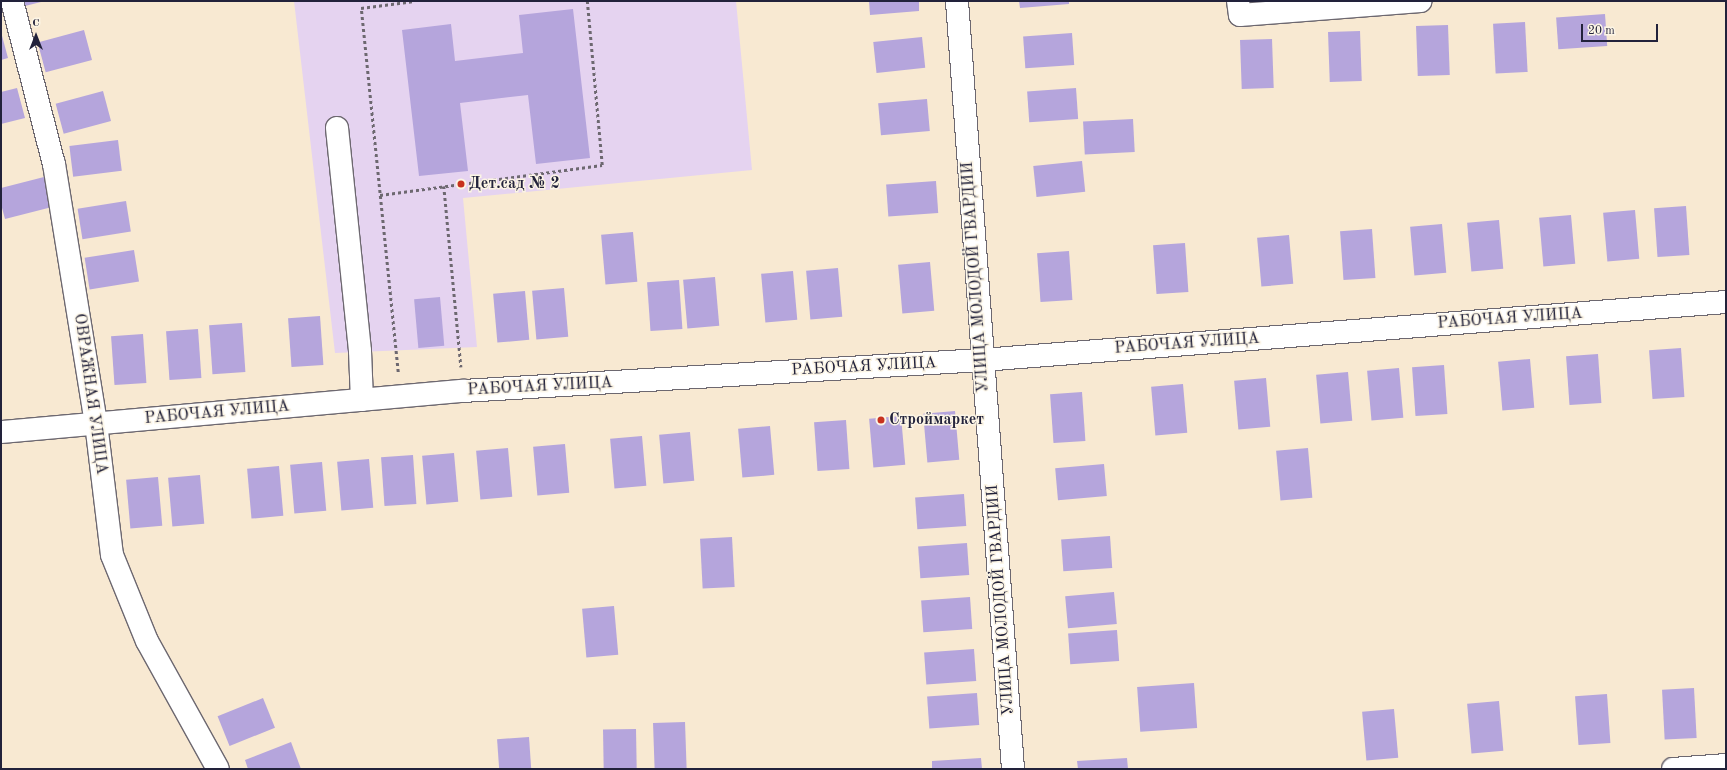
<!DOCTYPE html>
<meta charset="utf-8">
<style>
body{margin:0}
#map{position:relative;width:1727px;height:770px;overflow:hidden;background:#f8e9d2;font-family:"Old Standard TT",serif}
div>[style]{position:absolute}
.built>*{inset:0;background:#e5d3f0}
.building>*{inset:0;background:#b5a5dc;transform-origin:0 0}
.path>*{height:2.5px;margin-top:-1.25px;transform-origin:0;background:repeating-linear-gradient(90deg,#6d6870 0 3px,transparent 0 6px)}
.roads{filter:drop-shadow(1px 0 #6d6870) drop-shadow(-1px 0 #6d6870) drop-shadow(0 1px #6d6870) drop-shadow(0 -1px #6d6870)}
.minor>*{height:22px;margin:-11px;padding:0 11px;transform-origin:11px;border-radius:11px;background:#fff}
.dots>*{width:11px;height:11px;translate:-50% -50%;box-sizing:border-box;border:2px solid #fcf5e5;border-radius:50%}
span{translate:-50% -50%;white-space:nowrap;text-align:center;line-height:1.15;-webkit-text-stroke:3px #fcf5e5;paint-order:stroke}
.poi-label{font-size:16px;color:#22223b;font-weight:700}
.left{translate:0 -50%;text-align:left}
.street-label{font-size:16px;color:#22223b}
.frame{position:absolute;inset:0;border:2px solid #22223b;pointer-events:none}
.north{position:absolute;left:16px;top:16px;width:40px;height:40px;-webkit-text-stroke:3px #fcf5e5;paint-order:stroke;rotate:0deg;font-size:11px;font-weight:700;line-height:16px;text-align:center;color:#22223b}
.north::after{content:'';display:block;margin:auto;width:14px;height:18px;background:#22223b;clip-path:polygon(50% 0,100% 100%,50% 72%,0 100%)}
.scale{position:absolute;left:1581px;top:24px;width:77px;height:18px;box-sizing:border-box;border:2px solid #22223b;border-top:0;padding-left:5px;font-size:12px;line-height:14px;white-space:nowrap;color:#22223b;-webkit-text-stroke:3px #fcf5e5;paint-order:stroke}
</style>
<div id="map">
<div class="built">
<div style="clip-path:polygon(294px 1px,736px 1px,752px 170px,463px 198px,477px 347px,335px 353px)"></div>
</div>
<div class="building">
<div style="clip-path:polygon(24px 1px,41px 1px,41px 2px,25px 6px)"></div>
<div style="clip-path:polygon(869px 1px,919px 1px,919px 11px,870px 15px)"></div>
<div style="clip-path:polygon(1019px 1px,1069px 1px,1069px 4px,1020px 8px)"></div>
<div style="clip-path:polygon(573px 9px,590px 158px,536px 164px,528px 95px,460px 103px,468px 171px,419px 176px,402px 30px,451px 24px,455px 61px,523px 53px,519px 15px)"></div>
<div style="left:1605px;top:14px;width:32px;height:49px;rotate:86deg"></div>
<div style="left:1525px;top:22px;width:50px;height:32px;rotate:87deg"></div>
<div style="left:1448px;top:25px;width:50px;height:32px;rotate:88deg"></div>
<div style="left:84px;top:30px;width:31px;height:48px;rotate:75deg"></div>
<div style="left:1360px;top:31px;width:50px;height:32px;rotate:88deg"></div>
<div style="clip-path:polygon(1px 32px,8px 58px,1px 60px)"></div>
<div style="left:1072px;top:33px;width:32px;height:49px;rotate:86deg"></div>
<div style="left:922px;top:37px;width:31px;height:49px;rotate:84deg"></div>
<div style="left:1272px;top:39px;width:49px;height:32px;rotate:88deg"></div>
<div style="clip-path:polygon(17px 88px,25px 118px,1px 124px,1px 92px)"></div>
<div style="left:1076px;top:88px;width:31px;height:49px;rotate:86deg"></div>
<div style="left:103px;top:91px;width:31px;height:49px;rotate:75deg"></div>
<div style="left:927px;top:99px;width:32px;height:49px;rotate:85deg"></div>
<div style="left:1133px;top:119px;width:33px;height:50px;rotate:87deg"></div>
<div style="left:118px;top:140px;width:31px;height:49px;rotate:83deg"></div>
<div style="left:1082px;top:161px;width:31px;height:49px;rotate:84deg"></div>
<div style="clip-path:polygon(44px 177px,52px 207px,5px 219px,1px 204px,1px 188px)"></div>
<div style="left:936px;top:181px;width:32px;height:50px;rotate:86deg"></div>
<div style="left:126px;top:201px;width:31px;height:49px;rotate:81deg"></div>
<div style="left:1686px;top:206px;width:49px;height:32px;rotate:86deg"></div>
<div style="left:1635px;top:210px;width:49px;height:32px;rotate:85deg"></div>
<div style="left:1571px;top:215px;width:49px;height:32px;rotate:85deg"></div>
<div style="left:1499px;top:220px;width:49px;height:32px;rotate:85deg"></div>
<div style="left:1442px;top:224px;width:49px;height:32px;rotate:85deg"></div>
<div style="left:1372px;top:229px;width:49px;height:32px;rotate:86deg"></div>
<div style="left:633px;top:232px;width:50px;height:32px;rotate:85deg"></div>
<div style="left:1289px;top:235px;width:49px;height:32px;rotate:85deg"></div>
<div style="left:1185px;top:243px;width:49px;height:32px;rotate:86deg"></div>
<div style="left:134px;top:250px;width:32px;height:50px;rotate:81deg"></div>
<div style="left:1069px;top:251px;width:49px;height:32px;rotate:86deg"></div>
<div style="left:930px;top:262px;width:49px;height:32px;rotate:85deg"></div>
<div style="left:838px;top:268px;width:49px;height:32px;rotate:85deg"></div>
<div style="left:793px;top:271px;width:49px;height:32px;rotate:85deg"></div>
<div style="left:715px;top:277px;width:49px;height:32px;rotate:85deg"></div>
<div style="left:679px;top:280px;width:49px;height:32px;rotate:86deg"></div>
<div style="left:564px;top:288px;width:49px;height:32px;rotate:85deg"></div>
<div style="left:525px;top:291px;width:49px;height:32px;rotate:85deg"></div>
<div style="left:440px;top:297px;width:49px;height:26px;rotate:85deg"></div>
<div style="left:320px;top:316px;width:49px;height:32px;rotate:86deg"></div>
<div style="left:242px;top:323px;width:49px;height:33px;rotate:86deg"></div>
<div style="left:198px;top:329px;width:49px;height:32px;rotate:86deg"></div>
<div style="left:143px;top:334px;width:49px;height:32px;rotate:86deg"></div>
<div style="left:1681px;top:348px;width:49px;height:32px;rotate:86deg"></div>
<div style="left:1598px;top:354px;width:49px;height:32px;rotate:86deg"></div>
<div style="left:1530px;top:359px;width:49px;height:32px;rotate:85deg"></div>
<div style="left:1444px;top:365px;width:49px;height:32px;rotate:86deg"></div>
<div style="left:1399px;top:368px;width:50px;height:32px;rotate:85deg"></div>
<div style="left:1348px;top:372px;width:49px;height:32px;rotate:85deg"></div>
<div style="left:1266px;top:378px;width:49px;height:32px;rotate:85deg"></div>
<div style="left:1183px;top:384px;width:49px;height:32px;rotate:85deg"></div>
<div style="left:1082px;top:392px;width:49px;height:32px;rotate:86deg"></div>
<div style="left:955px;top:411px;width:49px;height:32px;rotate:85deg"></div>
<div style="left:901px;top:416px;width:49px;height:32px;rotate:85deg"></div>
<div style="left:846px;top:420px;width:49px;height:32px;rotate:86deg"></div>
<div style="left:770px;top:426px;width:49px;height:32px;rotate:85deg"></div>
<div style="left:690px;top:432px;width:49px;height:31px;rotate:85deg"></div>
<div style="left:642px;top:436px;width:50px;height:32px;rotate:85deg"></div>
<div style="left:565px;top:444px;width:49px;height:32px;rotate:85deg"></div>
<div style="left:508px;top:448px;width:49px;height:32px;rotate:85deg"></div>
<div style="left:1308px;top:448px;width:50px;height:32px;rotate:85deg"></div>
<div style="left:454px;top:453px;width:49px;height:32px;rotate:85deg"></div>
<div style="left:413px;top:455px;width:49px;height:32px;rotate:86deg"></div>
<div style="left:369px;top:459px;width:49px;height:32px;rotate:85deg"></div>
<div style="left:322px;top:462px;width:49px;height:32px;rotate:85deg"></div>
<div style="left:1104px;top:464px;width:32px;height:49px;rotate:85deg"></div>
<div style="left:279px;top:466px;width:50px;height:32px;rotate:85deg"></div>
<div style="left:200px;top:475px;width:49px;height:32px;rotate:85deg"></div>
<div style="left:158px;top:477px;width:49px;height:32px;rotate:85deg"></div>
<div style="left:964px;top:494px;width:32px;height:49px;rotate:86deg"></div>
<div style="left:1110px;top:536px;width:32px;height:49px;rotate:86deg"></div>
<div style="left:732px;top:537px;width:50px;height:32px;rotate:87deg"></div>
<div style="left:967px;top:543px;width:32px;height:49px;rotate:86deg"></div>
<div style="left:1114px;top:592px;width:32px;height:49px;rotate:85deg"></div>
<div style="left:970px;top:597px;width:32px;height:49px;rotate:86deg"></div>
<div style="left:614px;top:606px;width:49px;height:32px;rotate:85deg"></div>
<div style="left:1117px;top:630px;width:31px;height:49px;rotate:86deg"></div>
<div style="left:974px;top:649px;width:32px;height:50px;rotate:86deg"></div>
<div style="left:1194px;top:683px;width:45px;height:57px;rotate:86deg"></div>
<div style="left:1694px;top:688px;width:50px;height:32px;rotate:87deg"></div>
<div style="left:977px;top:693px;width:32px;height:50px;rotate:86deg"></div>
<div style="left:1607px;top:694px;width:49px;height:32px;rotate:86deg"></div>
<div style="left:263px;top:698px;width:32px;height:49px;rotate:68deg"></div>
<div style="left:1499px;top:701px;width:50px;height:32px;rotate:85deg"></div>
<div style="left:1394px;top:709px;width:49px;height:32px;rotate:85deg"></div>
<div style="left:685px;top:722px;width:47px;height:32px;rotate:88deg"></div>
<div style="left:636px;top:729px;width:40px;height:33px;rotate:89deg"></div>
<div style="left:529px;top:737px;width:32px;height:32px;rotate:86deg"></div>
<div style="clip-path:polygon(291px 742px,301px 769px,248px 769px,245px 760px)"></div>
<div style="clip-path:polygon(981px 758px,982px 769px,932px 769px,932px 761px)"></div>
<div style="clip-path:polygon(1127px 758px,1128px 769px,1078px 769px,1077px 761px)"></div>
</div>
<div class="path">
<div style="left:444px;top:186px;width:182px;rotate:84.6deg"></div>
<div style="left:380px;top:195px;width:224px;rotate:-7.7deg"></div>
<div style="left:602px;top:165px;width:165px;rotate:-95.2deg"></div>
<div style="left:398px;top:372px;width:366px;rotate:-95.8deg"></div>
<div style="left:361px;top:8px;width:54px;rotate:-7.4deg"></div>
</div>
<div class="roads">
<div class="minor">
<div style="left:12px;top:1px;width:168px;rotate:75.6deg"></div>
<div style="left:54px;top:164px;width:262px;rotate:80.8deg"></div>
<div style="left:96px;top:423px;width:133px;rotate:83.1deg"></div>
<div style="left:112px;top:555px;width:93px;rotate:67.9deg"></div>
<div style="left:147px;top:641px;width:146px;rotate:61deg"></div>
<div style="left:957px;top:1px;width:770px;rotate:85.83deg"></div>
<div style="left:1238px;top:1px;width:14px;rotate:82deg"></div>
<div style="left:1240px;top:15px;width:181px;rotate:-4.4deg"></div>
<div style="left:337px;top:128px;width:224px;rotate:84.1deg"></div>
<div style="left:360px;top:351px;width:49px;rotate:87.7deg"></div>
<div style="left:1px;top:432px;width:464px;rotate:-5.1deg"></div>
<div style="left:463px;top:391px;width:520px;rotate:-3.42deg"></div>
<div style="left:982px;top:360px;width:746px;rotate:-4.46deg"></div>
<div style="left:1673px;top:769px;width:53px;rotate:-4.3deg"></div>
</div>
</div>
<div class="dots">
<div style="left:461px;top:184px;background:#c8321e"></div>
<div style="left:881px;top:420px;background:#c8321e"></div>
</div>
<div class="poi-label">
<span class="left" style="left:469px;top:184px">Дет.сад № 2</span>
<span class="left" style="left:889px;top:420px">Строймаркет</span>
</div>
<div class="street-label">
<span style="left:976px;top:277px;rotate:-94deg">УЛИЦА МОЛОДОЙ ГВАРДИИ</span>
<span style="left:1510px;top:319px;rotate:-4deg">РАБОЧАЯ УЛИЦА</span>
<span style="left:1187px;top:344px;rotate:-4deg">РАБОЧАЯ УЛИЦА</span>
<span style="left:864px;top:367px;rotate:-3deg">РАБОЧАЯ УЛИЦА</span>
<span style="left:540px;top:387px;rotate:-3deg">РАБОЧАЯ УЛИЦА</span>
<span style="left:90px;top:394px;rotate:82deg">ОВРАЖНАЯ УЛИЦА</span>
<span style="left:217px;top:413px;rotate:-5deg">РАБОЧАЯ УЛИЦА</span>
<span style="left:1001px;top:600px;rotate:-94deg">УЛИЦА МОЛОДОЙ ГВАРДИИ</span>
</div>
<div class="frame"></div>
<div class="north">С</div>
<div class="scale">20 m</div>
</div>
